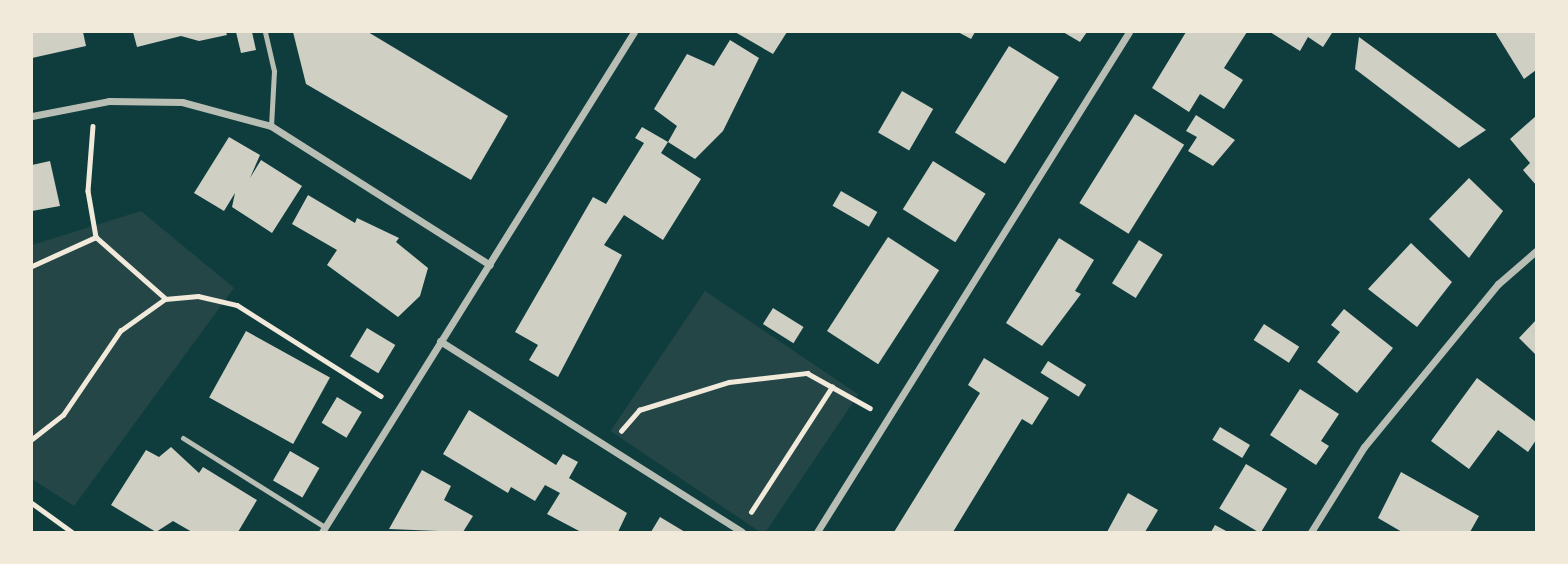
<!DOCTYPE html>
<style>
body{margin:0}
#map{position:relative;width:1568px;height:564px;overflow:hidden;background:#0f3d3e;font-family:"Times New Roman",serif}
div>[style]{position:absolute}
.green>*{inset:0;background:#244646;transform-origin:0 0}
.building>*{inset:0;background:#cfcfc3;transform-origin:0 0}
.path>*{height:4.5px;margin:-2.25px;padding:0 2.25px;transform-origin:2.25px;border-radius:2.25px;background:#f1e9da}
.service>*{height:5px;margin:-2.5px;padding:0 2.5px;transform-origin:2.5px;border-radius:2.5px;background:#b8beb3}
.minor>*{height:7px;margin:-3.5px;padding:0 3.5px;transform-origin:3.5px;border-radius:3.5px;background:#b8beb3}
span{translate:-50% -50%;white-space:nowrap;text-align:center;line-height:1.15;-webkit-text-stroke:7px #f1e9da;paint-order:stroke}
.frame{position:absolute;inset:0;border:33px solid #f1e9da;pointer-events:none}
</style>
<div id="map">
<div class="green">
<div style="clip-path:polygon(141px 211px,234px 288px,74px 506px,32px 479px,32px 245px)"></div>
<div style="left:705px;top:291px;width:185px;height:169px;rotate:34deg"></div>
</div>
<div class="building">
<div style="clip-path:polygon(32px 32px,83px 32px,86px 46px,32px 58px)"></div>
<div style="clip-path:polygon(133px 32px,226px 32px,227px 35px,199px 41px,181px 36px,137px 47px)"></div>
<div style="clip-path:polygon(236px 32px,252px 32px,256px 50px,241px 53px)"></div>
<div style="clip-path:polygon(293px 32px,368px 32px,508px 116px,471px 180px,306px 84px)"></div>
<div style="clip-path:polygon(735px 32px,787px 32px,773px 54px)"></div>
<div style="clip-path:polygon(958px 32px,975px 32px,971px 39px)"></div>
<div style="clip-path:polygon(1063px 32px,1087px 32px,1080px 42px)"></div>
<div style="clip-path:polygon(1186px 32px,1247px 32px,1224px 68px,1243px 80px,1224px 109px,1200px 94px,1189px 112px,1152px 88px)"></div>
<div style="clip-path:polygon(1270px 32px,1330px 32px,1332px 33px,1323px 47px,1308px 37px,1300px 51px)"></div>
<div style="clip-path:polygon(1495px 32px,1536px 32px,1536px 70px,1524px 79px)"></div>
<div style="clip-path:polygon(1359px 37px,1486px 130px,1459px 148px,1355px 69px)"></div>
<div style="clip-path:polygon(730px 40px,759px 58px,723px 131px,695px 159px,668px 142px,677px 126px,654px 109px,687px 54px,714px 66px)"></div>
<div style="left:1009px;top:46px;width:59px;height:102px;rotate:32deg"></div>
<div style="left:902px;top:91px;width:36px;height:48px;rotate:30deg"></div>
<div style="left:1135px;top:114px;width:58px;height:105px;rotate:32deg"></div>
<div style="clip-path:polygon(1196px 115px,1235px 140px,1213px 166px,1188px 151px,1197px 137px,1186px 131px)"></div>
<div style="clip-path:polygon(1536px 116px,1536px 185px,1523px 170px,1530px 163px,1510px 139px)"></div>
<div style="clip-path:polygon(642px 127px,668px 142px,661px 153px,701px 179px,663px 240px,624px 215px,604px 245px,622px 255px,558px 377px,529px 360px,538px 345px,515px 332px,593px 197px,606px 204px,644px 143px,635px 138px)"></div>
<div style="clip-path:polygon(229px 137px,260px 155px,250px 178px,261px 160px,302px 186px,272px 233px,232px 207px,235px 193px,224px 211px,194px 193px)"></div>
<div style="clip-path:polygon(50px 161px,60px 206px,32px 211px,32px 165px)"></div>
<div style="left:933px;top:161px;width:62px;height:57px;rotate:32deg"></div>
<div style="clip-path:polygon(1469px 178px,1503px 211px,1469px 258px,1429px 219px)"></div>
<div style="left:841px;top:191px;width:42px;height:17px;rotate:30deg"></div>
<div style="clip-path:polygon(308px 195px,355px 223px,357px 218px,399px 238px,396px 242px,428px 268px,420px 296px,398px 317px,327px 265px,337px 250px,292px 224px)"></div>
<div style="left:888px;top:237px;width:61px;height:112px;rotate:33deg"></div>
<div style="clip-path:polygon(1059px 238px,1094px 260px,1075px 291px,1081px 294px,1042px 346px,1006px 323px)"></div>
<div style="left:1139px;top:240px;width:28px;height:51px;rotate:32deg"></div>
<div style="clip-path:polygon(1411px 243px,1452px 282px,1417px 327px,1368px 289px)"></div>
<div style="left:773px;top:308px;width:36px;height:19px;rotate:32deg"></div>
<div style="clip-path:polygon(1344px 309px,1393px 348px,1357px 393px,1317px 362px,1340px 332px,1331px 325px)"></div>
<div style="clip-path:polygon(1536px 320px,1536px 355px,1519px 338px)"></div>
<div style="left:1264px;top:324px;width:42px;height:19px;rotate:33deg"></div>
<div style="left:367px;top:328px;width:33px;height:33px;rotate:31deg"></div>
<div style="left:246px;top:331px;width:96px;height:76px;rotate:29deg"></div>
<div style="clip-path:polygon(984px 358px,1049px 398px,1032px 425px,1022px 419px,953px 532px,894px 532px,980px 393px,968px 385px)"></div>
<div style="left:1048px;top:361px;width:45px;height:14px;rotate:32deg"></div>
<div style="clip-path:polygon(1477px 378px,1536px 422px,1536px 440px,1528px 452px,1498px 430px,1469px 469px,1431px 441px)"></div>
<div style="clip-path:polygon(1300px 389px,1339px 414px,1321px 441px,1329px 446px,1316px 465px,1270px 435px)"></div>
<div style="left:337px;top:397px;width:29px;height:30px;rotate:31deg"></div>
<div style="clip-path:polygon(469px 410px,556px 465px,563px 454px,578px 462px,569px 478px,627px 513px,618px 532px,581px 532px,547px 514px,560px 493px,545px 485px,535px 501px,511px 487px,508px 493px,443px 454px)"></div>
<div style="left:1220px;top:427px;width:35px;height:15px;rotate:31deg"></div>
<div style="clip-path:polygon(171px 447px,199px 473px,203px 467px,257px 500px,238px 532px,192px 532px,173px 521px,156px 532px,111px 505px,146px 450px,159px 457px)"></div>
<div style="left:290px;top:451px;width:34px;height:34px;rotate:30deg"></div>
<div style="left:1246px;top:464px;width:48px;height:52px;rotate:31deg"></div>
<div style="clip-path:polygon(422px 470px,451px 486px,444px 500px,473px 516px,463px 532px,389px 529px)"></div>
<div style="clip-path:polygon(1401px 472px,1479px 516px,1470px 532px,1402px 532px,1378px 518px)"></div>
<div style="clip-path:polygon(1128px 493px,1158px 510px,1145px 532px,1107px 532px)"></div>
<div style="clip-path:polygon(660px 517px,685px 532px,651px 532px)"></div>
<div style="clip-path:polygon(1215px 525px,1228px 532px,1211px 532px)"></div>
</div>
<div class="path">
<div style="left:93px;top:126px;width:65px;rotate:94.4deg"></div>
<div style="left:88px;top:191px;width:47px;rotate:80.1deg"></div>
<div style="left:96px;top:237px;width:92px;rotate:41.5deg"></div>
<div style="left:32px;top:266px;width:70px;rotate:-24.4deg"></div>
<div style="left:621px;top:431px;width:28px;rotate:-49deg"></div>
<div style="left:639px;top:410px;width:94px;rotate:-17.3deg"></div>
<div style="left:729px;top:382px;width:79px;rotate:-6.6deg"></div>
<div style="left:807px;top:373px;width:72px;rotate:29.1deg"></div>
<div style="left:32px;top:439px;width:39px;rotate:-38deg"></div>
<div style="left:63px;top:415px;width:102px;rotate:-55.8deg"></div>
<div style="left:120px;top:331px;width:55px;rotate:-35.4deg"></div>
<div style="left:165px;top:299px;width:33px;rotate:-5deg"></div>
<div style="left:198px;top:296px;width:40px;rotate:13deg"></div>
<div style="left:237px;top:305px;width:170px;rotate:32.3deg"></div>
<div style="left:32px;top:503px;width:49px;rotate:35.9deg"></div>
<div style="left:751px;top:512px;width:149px;rotate:-57.1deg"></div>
</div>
<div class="service">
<div style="left:265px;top:32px;width:40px;rotate:77deg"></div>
<div style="left:274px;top:71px;width:55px;rotate:93.1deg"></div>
<div style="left:183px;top:438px;width:168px;rotate:32.1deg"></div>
</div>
<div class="minor">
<div style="left:32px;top:116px;width:78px;rotate:-11deg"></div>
<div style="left:109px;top:101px;width:73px;rotate:0.8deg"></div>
<div style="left:182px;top:102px;width:92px;rotate:15.1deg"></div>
<div style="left:271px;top:126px;width:259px;rotate:32.4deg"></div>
<div style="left:440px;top:341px;width:357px;rotate:32.3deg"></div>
<div style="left:322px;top:532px;width:589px;rotate:-58.04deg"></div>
<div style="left:817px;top:532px;width:589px;rotate:-58.04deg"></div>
<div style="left:1311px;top:532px;width:100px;rotate:-58.1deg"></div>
<div style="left:1364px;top:447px;width:211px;rotate:-50.6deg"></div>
<div style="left:1498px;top:284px;width:50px;rotate:-41deg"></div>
</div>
<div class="frame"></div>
</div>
